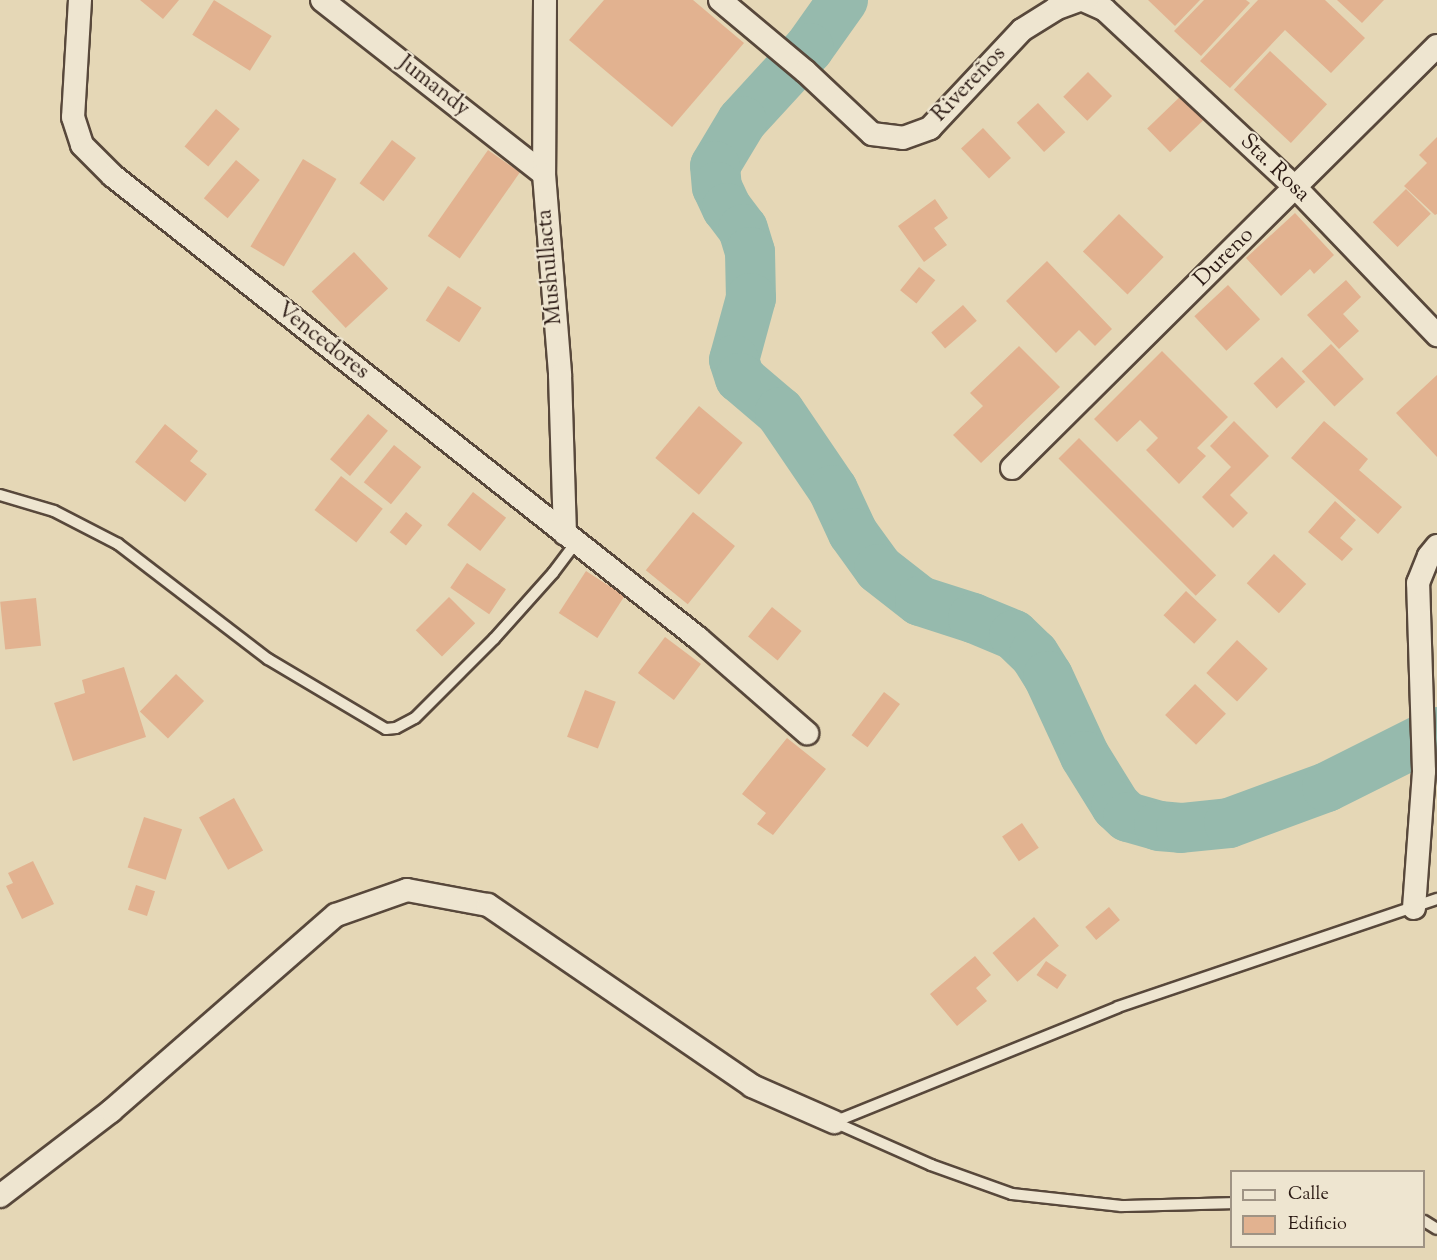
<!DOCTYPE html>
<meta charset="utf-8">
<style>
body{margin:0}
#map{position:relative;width:1437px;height:1260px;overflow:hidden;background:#e5d7b6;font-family:"Sorts Mill Goudy",serif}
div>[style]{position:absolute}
.river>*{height:50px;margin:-25px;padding:0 25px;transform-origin:25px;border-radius:25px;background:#96baad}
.building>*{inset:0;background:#e2b290;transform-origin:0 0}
.roads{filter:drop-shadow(2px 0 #58483b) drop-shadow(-2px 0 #58483b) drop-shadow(0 2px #58483b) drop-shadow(0 -2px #58483b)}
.lane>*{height:10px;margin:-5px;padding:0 5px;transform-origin:5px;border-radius:5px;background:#eee5d0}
.street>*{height:22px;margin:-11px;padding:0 11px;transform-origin:11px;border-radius:11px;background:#eee5d0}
span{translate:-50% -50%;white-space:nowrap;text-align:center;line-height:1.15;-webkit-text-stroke:4.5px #eee5d0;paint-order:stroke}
.street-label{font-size:22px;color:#291812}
.legend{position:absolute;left:1230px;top:1170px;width:195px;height:78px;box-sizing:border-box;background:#eee5d0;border:2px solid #9f9384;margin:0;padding:8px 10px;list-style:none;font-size:18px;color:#291812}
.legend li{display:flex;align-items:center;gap:12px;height:30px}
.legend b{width:30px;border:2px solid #9f9384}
</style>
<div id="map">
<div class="river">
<div style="left:843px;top:0;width:59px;rotate:125.3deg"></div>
<div style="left:809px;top:48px;width:99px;rotate:132.5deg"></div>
<div style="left:742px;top:121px;width:52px;rotate:121deg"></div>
<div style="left:715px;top:166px;width:21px;rotate:85deg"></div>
<div style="left:717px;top:187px;width:23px;rotate:65deg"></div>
<div style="left:727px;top:208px;width:26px;rotate:53deg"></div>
<div style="left:743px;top:229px;width:24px;rotate:73deg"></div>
<div style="left:750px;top:252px;width:46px;rotate:88.8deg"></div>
<div style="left:751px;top:298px;width:64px;rotate:105.3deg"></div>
<div style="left:734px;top:360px;width:19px;rotate:72deg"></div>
<div style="left:740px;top:378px;width:52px;rotate:40.4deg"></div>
<div style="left:780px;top:412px;width:94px;rotate:55.8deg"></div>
<div style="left:833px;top:490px;width:47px;rotate:65.1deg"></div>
<div style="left:853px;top:533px;width:44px;rotate:54.2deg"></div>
<div style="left:879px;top:569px;width:52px;rotate:38deg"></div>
<div style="left:920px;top:601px;width:56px;rotate:17.8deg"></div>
<div style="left:973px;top:618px;width:44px;rotate:22.5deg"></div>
<div style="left:1014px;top:635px;width:28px;rotate:44deg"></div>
<div style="left:1034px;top:654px;width:26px;rotate:58deg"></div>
<div style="left:1048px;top:676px;width:88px;rotate:65.2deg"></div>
<div style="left:1085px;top:756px;width:59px;rotate:58.2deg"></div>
<div style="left:1116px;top:806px;width:16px;rotate:43deg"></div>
<div style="left:1128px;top:817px;width:32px;rotate:16deg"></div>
<div style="left:1159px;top:826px;width:22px;rotate:5deg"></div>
<div style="left:1181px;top:828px;width:48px;rotate:-5.9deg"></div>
<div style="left:1229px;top:823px;width:104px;rotate:-20.2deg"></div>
<div style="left:1327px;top:787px;width:123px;rotate:-26.6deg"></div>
</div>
<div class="building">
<div style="clip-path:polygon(140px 0,179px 0,163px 19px)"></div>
<div style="left:214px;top:0;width:68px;height:41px;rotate:32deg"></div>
<div style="clip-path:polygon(604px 0,693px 0,744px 43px,672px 127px,569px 40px)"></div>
<div style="clip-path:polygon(1148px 0,1200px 0,1175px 26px)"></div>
<div style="clip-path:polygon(1204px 0,1246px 0,1250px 3px,1201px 56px,1174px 31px)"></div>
<div style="clip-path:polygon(1258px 0,1325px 0,1365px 38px,1331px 73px,1285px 30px,1230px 88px,1200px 61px)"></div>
<div style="clip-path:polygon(1337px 0,1384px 0,1362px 23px)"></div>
<div style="left:1270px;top:51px;width:78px;height:53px;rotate:43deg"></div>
<div style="left:1088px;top:72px;width:34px;height:35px;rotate:45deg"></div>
<div style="left:1186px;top:91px;width:33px;height:54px;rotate:46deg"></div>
<div style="left:1038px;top:103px;width:40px;height:29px;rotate:47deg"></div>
<div style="left:216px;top:109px;width:31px;height:49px;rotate:40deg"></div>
<div style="left:983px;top:128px;width:41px;height:30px;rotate:47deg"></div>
<div style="clip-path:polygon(1437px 137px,1437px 214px,1435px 215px,1404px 186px,1427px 163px,1419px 155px)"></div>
<div style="left:392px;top:140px;width:30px;height:54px;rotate:37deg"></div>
<div style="left:488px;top:150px;width:39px;height:105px;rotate:35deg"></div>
<div style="left:303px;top:159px;width:39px;height:102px;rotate:31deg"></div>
<div style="left:236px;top:160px;width:31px;height:50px;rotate:40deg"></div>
<div style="left:1406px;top:189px;width:35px;height:47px;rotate:45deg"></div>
<div style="clip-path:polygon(935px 199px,948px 218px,934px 228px,947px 245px,924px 262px,898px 226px)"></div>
<div style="clip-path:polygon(1295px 213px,1334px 255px,1314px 274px,1310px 269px,1281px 296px,1246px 258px)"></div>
<div style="left:1119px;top:214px;width:62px;height:52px;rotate:44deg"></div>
<div style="left:354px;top:252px;width:50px;height:58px;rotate:47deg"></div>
<div style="clip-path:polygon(1047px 261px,1112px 329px,1095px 346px,1079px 330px,1056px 353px,1006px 301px)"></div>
<div style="left:919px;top:267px;width:21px;height:30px;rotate:39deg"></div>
<div style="clip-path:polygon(1346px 280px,1361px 297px,1343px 314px,1359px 331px,1339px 349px,1307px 315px)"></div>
<div style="left:1228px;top:285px;width:47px;height:46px;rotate:47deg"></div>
<div style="left:448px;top:286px;width:40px;height:41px;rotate:33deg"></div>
<div style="left:963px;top:305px;width:21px;height:42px;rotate:49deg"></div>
<div style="left:1331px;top:344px;width:48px;height:40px;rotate:47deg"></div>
<div style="clip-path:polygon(1019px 346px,1060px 387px,981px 463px,953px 435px,983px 406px,970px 393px)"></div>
<div style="clip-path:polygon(1162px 351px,1228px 417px,1197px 448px,1206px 456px,1179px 484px,1146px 450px,1158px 438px,1140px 420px,1117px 442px,1094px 419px)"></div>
<div style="left:1282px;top:357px;width:34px;height:39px;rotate:47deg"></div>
<div style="clip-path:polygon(1437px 375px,1437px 457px,1396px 413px)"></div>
<div style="left:699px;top:406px;width:57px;height:68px;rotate:40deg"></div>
<div style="left:368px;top:414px;width:26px;height:59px;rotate:40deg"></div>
<div style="clip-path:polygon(1234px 421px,1269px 456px,1230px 495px,1248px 513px,1233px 528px,1202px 497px,1231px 467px,1210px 446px)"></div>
<div style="clip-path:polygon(1324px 421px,1368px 459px,1359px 470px,1402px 507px,1378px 534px,1291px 458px)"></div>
<div style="clip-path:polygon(165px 424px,198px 451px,190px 461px,207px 474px,185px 502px,135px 462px)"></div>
<div style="left:1079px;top:438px;width:194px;height:29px;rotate:45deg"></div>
<div style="left:394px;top:445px;width:35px;height:48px;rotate:39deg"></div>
<div style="left:341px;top:476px;width:53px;height:43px;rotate:38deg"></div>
<div style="left:473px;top:492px;width:42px;height:42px;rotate:38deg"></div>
<div style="clip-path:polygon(1335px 501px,1356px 520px,1340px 538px,1353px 549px,1342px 561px,1308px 532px)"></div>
<div style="left:406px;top:512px;width:21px;height:26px;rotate:39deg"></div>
<div style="left:693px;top:512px;width:54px;height:75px;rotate:39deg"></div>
<div style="left:1274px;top:554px;width:44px;height:40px;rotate:43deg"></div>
<div style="left:467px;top:563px;width:47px;height:30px;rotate:34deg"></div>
<div style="left:586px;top:571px;width:46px;height:50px;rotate:33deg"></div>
<div style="left:1186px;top:591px;width:42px;height:33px;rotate:43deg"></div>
<div style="left:449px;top:597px;width:37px;height:47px;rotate:45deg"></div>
<div style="left:36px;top:598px;width:48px;height:36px;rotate:84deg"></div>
<div style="left:772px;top:607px;width:38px;height:38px;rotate:39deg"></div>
<div style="left:665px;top:637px;width:45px;height:45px;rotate:37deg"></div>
<div style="left:1237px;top:640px;width:42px;height:45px;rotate:43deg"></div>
<div style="clip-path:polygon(124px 667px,146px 737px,73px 761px,54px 703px,85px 693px,82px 680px)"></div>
<div style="left:176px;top:674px;width:39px;height:52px;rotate:44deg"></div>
<div style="left:1195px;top:684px;width:43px;height:43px;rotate:44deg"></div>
<div style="left:585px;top:690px;width:33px;height:50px;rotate:21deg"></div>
<div style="left:884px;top:692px;width:20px;height:54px;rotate:37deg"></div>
<div style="clip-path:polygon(787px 738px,826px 769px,773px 835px,757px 824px,766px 813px,742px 794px)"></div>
<div style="left:234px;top:798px;width:60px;height:40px;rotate:61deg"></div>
<div style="left:144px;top:817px;width:40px;height:53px;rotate:18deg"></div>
<div style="left:1022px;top:823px;width:30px;height:24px;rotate:56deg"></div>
<div style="clip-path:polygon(33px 861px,54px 904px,22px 919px,6px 886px,13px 883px,8px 873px)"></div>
<div style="left:136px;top:885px;width:20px;height:26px;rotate:18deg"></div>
<div style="left:1109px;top:907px;width:17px;height:31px;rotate:50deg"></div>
<div style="left:1034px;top:917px;width:38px;height:55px;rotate:49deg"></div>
<div style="clip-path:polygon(975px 956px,991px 975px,976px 988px,987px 1001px,957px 1026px,930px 994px)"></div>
<div style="left:1046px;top:961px;width:25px;height:17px;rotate:34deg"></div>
</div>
<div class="roads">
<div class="lane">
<div style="left:0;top:495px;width:56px;rotate:16.5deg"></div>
<div style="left:54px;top:511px;width:72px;rotate:27.3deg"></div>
<div style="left:118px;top:544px;width:189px;rotate:37.5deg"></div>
<div style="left:268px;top:659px;width:137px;rotate:30.7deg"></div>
<div style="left:386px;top:729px;width:10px;rotate:-6deg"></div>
<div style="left:396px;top:728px;width:21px;rotate:-28deg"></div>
<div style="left:415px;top:718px;width:112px;rotate:-45deg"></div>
<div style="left:494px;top:639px;width:89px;rotate:-48.2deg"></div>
<div style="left:553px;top:573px;width:39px;rotate:-53deg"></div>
<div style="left:834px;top:1122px;width:306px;rotate:-22deg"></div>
<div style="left:1118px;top:1007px;width:337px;rotate:-18.7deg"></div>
<div style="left:834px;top:1122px;width:106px;rotate:23.9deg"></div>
<div style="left:931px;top:1165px;width:86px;rotate:19.7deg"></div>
<div style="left:1012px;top:1194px;width:110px;rotate:6.3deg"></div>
<div style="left:1121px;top:1206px;width:111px;rotate:-1.5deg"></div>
<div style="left:1424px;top:1221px;width:15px;rotate:32deg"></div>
</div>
<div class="street">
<div style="left:80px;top:0;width:117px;rotate:93.4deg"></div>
<div style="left:73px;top:117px;width:29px;rotate:72deg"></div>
<div style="left:82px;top:145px;width:44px;rotate:45deg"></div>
<div style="left:113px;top:176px;width:745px;rotate:38.3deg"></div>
<div style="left:698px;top:638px;width:145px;rotate:41.1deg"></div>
<div style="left:322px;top:0;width:282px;rotate:38.1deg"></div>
<div style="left:545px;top:0;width:174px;rotate:90.3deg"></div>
<div style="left:544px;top:174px;width:202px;rotate:85.4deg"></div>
<div style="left:560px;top:375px;width:159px;rotate:88.2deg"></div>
<div style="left:720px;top:0;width:111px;rotate:39.9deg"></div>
<div style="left:805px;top:71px;width:92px;rotate:43.2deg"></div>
<div style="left:872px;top:134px;width:31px;rotate:7deg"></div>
<div style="left:903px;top:138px;width:29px;rotate:-20deg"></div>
<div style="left:930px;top:128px;width:134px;rotate:-46.8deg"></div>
<div style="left:1022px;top:30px;width:39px;rotate:-32deg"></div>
<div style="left:1055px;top:9px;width:27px;rotate:-20deg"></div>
<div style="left:1083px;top:0;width:24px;rotate:24deg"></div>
<div style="left:1105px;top:10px;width:261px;rotate:43deg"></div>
<div style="left:1296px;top:188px;width:204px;rotate:46.2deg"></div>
<div style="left:1012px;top:468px;width:599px;rotate:-44.8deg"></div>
<div style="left:1414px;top:908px;width:137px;rotate:-85.8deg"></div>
<div style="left:1424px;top:771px;width:188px;rotate:-91.8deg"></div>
<div style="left:1418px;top:583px;width:29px;rotate:-68deg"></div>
<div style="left:1429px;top:556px;width:13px;rotate:-51deg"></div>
<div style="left:0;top:1196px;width:140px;rotate:-37.4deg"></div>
<div style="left:111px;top:1111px;width:298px;rotate:-41.1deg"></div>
<div style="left:336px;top:915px;width:75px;rotate:-19.4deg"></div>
<div style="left:407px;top:890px;width:82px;rotate:10.5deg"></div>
<div style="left:488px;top:905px;width:320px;rotate:34.4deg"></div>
<div style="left:752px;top:1086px;width:90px;rotate:23.7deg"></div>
</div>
</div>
<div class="street-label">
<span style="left:970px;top:85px;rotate:-46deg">Rivereños</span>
<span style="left:433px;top:87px;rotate:38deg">Jumandy</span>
<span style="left:1274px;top:169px;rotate:44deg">Sta. Rosa</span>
<span style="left:1225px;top:258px;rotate:-45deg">Dureno</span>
<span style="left:551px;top:267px;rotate:-95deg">Mushullacta</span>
<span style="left:322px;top:342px;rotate:38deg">Vencedores</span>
</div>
<ul class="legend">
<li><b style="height:8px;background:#eee5d0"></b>Calle</li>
<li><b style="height:16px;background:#e2b290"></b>Edificio</li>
</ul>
</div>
